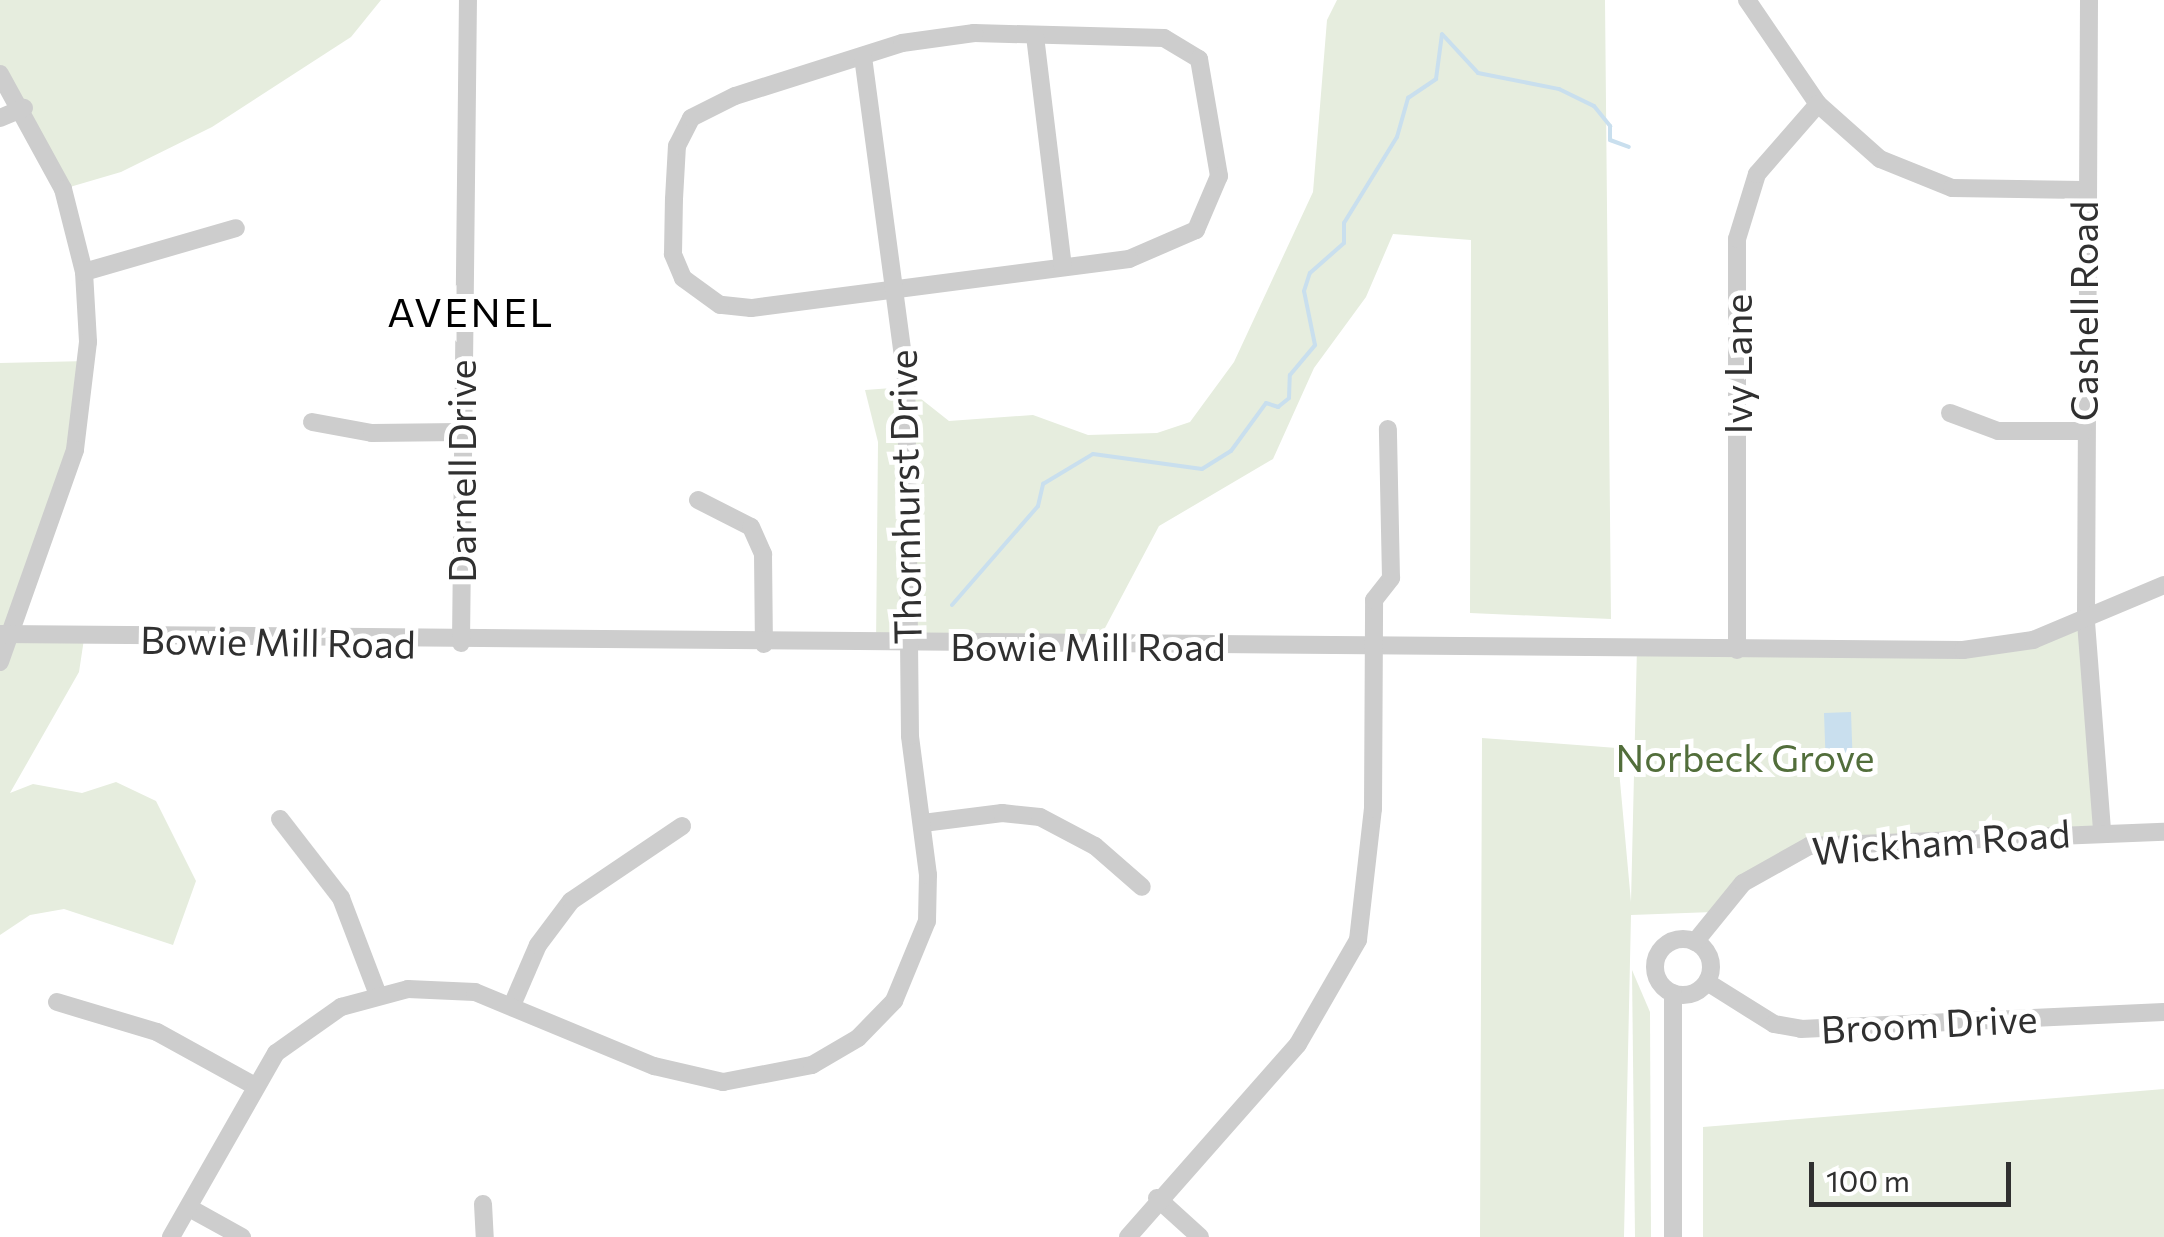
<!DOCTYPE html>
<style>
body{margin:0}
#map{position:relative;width:2164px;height:1237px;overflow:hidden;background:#fff;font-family:Commissioner,sans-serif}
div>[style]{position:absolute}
.green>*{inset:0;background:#e6edde}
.water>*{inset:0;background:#c9dfee;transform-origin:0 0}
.stream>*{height:4px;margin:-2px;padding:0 2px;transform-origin:2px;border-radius:2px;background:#c9dfee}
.minor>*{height:18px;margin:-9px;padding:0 9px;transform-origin:9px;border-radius:9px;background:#cdcdcd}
.minor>.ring{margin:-9px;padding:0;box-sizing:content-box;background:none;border:18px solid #cdcdcd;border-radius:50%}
span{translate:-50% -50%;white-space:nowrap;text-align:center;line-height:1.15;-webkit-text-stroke:10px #fff;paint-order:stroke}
.street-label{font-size:38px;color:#303030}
.park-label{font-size:38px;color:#526e3b}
.neighbourhood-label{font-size:40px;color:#000;letter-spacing:2.5px}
.scale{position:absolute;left:1809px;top:1162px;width:202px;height:45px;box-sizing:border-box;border:5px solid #303030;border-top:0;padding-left:12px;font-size:30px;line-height:35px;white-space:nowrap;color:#303030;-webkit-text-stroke:8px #fff;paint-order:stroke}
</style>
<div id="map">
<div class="green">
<div style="clip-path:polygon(0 0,381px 0,351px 37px,212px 127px,121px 172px,63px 189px,0 74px)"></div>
<div style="clip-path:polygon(1337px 0,1605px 0,1611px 619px,1470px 613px,1471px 240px,1393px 234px,1366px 297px,1314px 368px,1273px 459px,1159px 526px,1096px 645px,876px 646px,878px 442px,865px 390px,906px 387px,949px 421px,1033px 415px,1088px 435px,1157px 433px,1190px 422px,1234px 362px,1313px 192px,1327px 20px)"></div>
<div style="clip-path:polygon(88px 361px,75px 450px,10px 633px,84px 639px,79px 672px,10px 793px,33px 784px,82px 793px,116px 782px,156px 801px,196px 881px,173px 945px,64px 909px,30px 915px,0 935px,0 363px)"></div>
<div style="clip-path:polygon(2086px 622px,2102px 830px,1809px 846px,1713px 912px,1631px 915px,1624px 1237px,1480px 1237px,1482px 738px,1617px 748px,1631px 902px,1637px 647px,1963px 650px)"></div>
<div style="clip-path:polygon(1632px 970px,1650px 1012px,1651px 1237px,1635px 1237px)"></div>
<div style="clip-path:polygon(2164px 1089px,2164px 1237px,1703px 1237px,1703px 1127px)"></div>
</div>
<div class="water">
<div style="left:1851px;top:712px;width:50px;height:27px;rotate:88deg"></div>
</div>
<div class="stream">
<div style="left:952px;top:605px;width:131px;rotate:-49deg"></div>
<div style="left:1038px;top:506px;width:23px;rotate:-77deg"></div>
<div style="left:1043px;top:484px;width:58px;rotate:-31deg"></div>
<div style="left:1093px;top:454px;width:110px;rotate:7.8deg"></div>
<div style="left:1202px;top:469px;width:34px;rotate:-32deg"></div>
<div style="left:1231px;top:451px;width:59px;rotate:-53.9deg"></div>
<div style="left:1266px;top:403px;width:13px;rotate:18deg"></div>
<div style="left:1278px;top:407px;width:14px;rotate:-39deg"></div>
<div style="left:1289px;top:398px;width:23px;rotate:-88deg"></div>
<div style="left:1290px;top:375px;width:39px;rotate:-50deg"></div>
<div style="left:1315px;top:345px;width:55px;rotate:-101.5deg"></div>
<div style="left:1304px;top:291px;width:19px;rotate:-72deg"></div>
<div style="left:1310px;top:273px;width:45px;rotate:-41.4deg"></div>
<div style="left:1344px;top:243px;width:20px;rotate:-90deg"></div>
<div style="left:1344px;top:223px;width:101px;rotate:-58.4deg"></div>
<div style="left:1397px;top:137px;width:41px;rotate:-74.2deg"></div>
<div style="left:1408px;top:98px;width:34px;rotate:-34deg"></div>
<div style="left:1436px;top:79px;width:45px;rotate:-82.4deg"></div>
<div style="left:1442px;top:34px;width:53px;rotate:47.3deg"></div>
<div style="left:1478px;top:73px;width:83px;rotate:11.2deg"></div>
<div style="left:1559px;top:89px;width:39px;rotate:26deg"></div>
<div style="left:1594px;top:106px;width:26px;rotate:51deg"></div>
<div style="left:1610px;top:126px;width:14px;rotate:90deg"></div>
<div style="left:1610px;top:140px;width:20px;rotate:20deg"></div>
</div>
<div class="minor">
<div style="left:1747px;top:0;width:126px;rotate:55.7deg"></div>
<div style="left:1818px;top:104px;width:83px;rotate:41.6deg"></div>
<div style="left:1880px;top:159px;width:78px;rotate:21.9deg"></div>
<div style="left:1952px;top:188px;width:131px;rotate:0.9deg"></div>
<div style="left:2089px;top:0;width:622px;rotate:90.28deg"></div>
<div style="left:2086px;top:622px;width:209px;rotate:85.6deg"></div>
<div style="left:974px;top:33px;width:190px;rotate:1.5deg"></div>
<div style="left:1164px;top:38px;width:41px;rotate:31deg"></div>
<div style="left:1199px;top:59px;width:119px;rotate:80.3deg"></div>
<div style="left:1219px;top:176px;width:59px;rotate:113.1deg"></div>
<div style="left:1196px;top:230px;width:73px;rotate:156.6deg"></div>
<div style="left:1129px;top:259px;width:381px;rotate:172.6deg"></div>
<div style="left:751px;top:308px;width:31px;rotate:-174deg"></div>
<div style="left:720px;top:305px;width:46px;rotate:-143.9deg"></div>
<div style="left:683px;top:278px;width:26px;rotate:-113deg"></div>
<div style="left:673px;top:254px;width:55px;rotate:-89deg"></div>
<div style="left:674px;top:199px;width:53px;rotate:-86.8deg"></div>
<div style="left:677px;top:146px;width:31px;rotate:-63deg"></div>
<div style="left:691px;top:118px;width:49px;rotate:-26.6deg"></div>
<div style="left:735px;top:96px;width:175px;rotate:-17.6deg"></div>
<div style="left:902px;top:43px;width:73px;rotate:-7.9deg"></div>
<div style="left:1035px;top:36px;width:232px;rotate:83.1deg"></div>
<div style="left:0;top:74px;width:131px;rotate:61.3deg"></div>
<div style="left:63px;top:189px;width:86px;rotate:75.8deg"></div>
<div style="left:84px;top:272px;width:70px;rotate:86.7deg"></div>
<div style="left:88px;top:342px;width:109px;rotate:96.9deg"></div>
<div style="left:75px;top:450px;width:225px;rotate:109.5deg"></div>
<div style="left:0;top:118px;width:26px;rotate:-23deg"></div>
<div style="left:84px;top:272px;width:158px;rotate:-16.1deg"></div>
<div style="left:1950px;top:413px;width:51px;rotate:20.6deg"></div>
<div style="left:1998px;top:431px;width:85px"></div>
<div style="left:312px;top:422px;width:61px;rotate:10.4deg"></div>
<div style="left:372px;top:433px;width:88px;rotate:-0.7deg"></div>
<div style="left:698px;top:500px;width:59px;rotate:27deg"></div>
<div style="left:751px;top:527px;width:30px;rotate:66deg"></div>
<div style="left:763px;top:554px;width:90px;rotate:89.4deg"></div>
<div style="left:0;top:634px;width:1963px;rotate:0.47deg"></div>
<div style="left:1963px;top:650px;width:71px;rotate:-8.1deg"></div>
<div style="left:2033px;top:640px;width:142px;rotate:-22.8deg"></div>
<div style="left:461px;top:643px;width:643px;rotate:-89.38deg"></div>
<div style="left:1737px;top:650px;width:411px;rotate:-90deg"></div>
<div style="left:1737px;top:239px;width:68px;rotate:-72.9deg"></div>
<div style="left:1757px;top:174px;width:93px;rotate:-48.9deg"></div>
<div style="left:280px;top:819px;width:100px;rotate:52.3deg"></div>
<div style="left:341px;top:898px;width:104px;rotate:69.1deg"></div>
<div style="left:923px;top:823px;width:80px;rotate:-7.2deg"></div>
<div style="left:1002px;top:813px;width:38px;rotate:6deg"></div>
<div style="left:1040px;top:817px;width:62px;rotate:27.8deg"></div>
<div style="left:1095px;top:846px;width:62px;rotate:41.1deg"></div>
<div class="ring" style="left:1655px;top:939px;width:38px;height:38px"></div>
<div style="left:1695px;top:942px;width:76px;rotate:-50.9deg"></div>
<div style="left:1743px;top:883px;width:76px;rotate:-29.3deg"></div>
<div style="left:1809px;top:846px;width:355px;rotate:-2.3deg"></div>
<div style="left:1707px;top:982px;width:79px;rotate:32.1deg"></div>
<div style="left:1774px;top:1024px;width:27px;rotate:10deg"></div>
<div style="left:1801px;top:1029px;width:363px;rotate:-2.7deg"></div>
<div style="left:1673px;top:993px;width:244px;rotate:90deg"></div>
<div style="left:57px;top:1002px;width:104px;rotate:16.7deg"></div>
<div style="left:157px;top:1032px;width:110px;rotate:28.9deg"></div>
<div style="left:513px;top:1003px;width:63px;rotate:-66.7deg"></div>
<div style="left:538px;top:945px;width:55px;rotate:-53.1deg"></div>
<div style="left:571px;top:901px;width:134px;rotate:-34deg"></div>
<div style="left:1157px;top:1198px;width:58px;rotate:42.2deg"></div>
<div style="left:483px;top:1204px;width:33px;rotate:87deg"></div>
<div style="left:193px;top:1210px;width:56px;rotate:28.9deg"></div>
<div style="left:171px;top:1237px;width:212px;rotate:-60.3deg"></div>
<div style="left:276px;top:1053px;width:80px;rotate:-35.3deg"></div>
<div style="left:341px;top:1007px;width:69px;rotate:-15deg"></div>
<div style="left:408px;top:989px;width:67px;rotate:2.6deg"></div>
<div style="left:475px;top:992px;width:194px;rotate:22.5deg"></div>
<div style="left:654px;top:1066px;width:71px;rotate:13.1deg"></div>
<div style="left:723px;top:1082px;width:91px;rotate:-10.8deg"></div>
<div style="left:812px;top:1065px;width:53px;rotate:-30.4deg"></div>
<div style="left:858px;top:1038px;width:52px;rotate:-45.8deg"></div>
<div style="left:894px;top:1001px;width:87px;rotate:-67.6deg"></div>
<div style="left:927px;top:921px;width:46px;rotate:-88.8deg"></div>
<div style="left:928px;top:875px;width:140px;rotate:-97.4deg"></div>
<div style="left:910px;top:736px;width:357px;rotate:-90.6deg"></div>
<div style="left:906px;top:379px;width:326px;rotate:-97.6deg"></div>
<div style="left:1128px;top:1237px;width:257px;rotate:-48.6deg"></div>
<div style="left:1298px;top:1044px;width:120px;rotate:-60deg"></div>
<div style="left:1358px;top:940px;width:132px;rotate:-83.5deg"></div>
<div style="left:1373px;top:809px;width:209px;rotate:-89.7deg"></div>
<div style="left:1374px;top:600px;width:28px;rotate:-52deg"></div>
<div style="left:1391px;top:578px;width:149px;rotate:-91.2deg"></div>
</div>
<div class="street-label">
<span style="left:2083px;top:311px;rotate:-90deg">Cashell Road</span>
<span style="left:1737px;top:364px;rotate:-90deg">Ivy Lane</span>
<span style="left:461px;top:471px;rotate:-90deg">Darnell Drive</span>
<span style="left:904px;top:497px;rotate:-91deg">Thornhurst Drive</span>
<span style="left:278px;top:641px;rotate:1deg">Bowie Mill Road</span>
<span style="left:1088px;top:646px">Bowie Mill Road</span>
<span style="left:1941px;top:841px;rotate:-4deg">Wickham Road</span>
<span style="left:1929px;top:1023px;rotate:-3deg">Broom Drive</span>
</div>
<div class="park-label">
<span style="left:1745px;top:757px">Norbeck Grove</span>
</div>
<div class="neighbourhood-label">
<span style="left:471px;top:311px">AVENEL</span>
</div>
<div class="scale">100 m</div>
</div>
